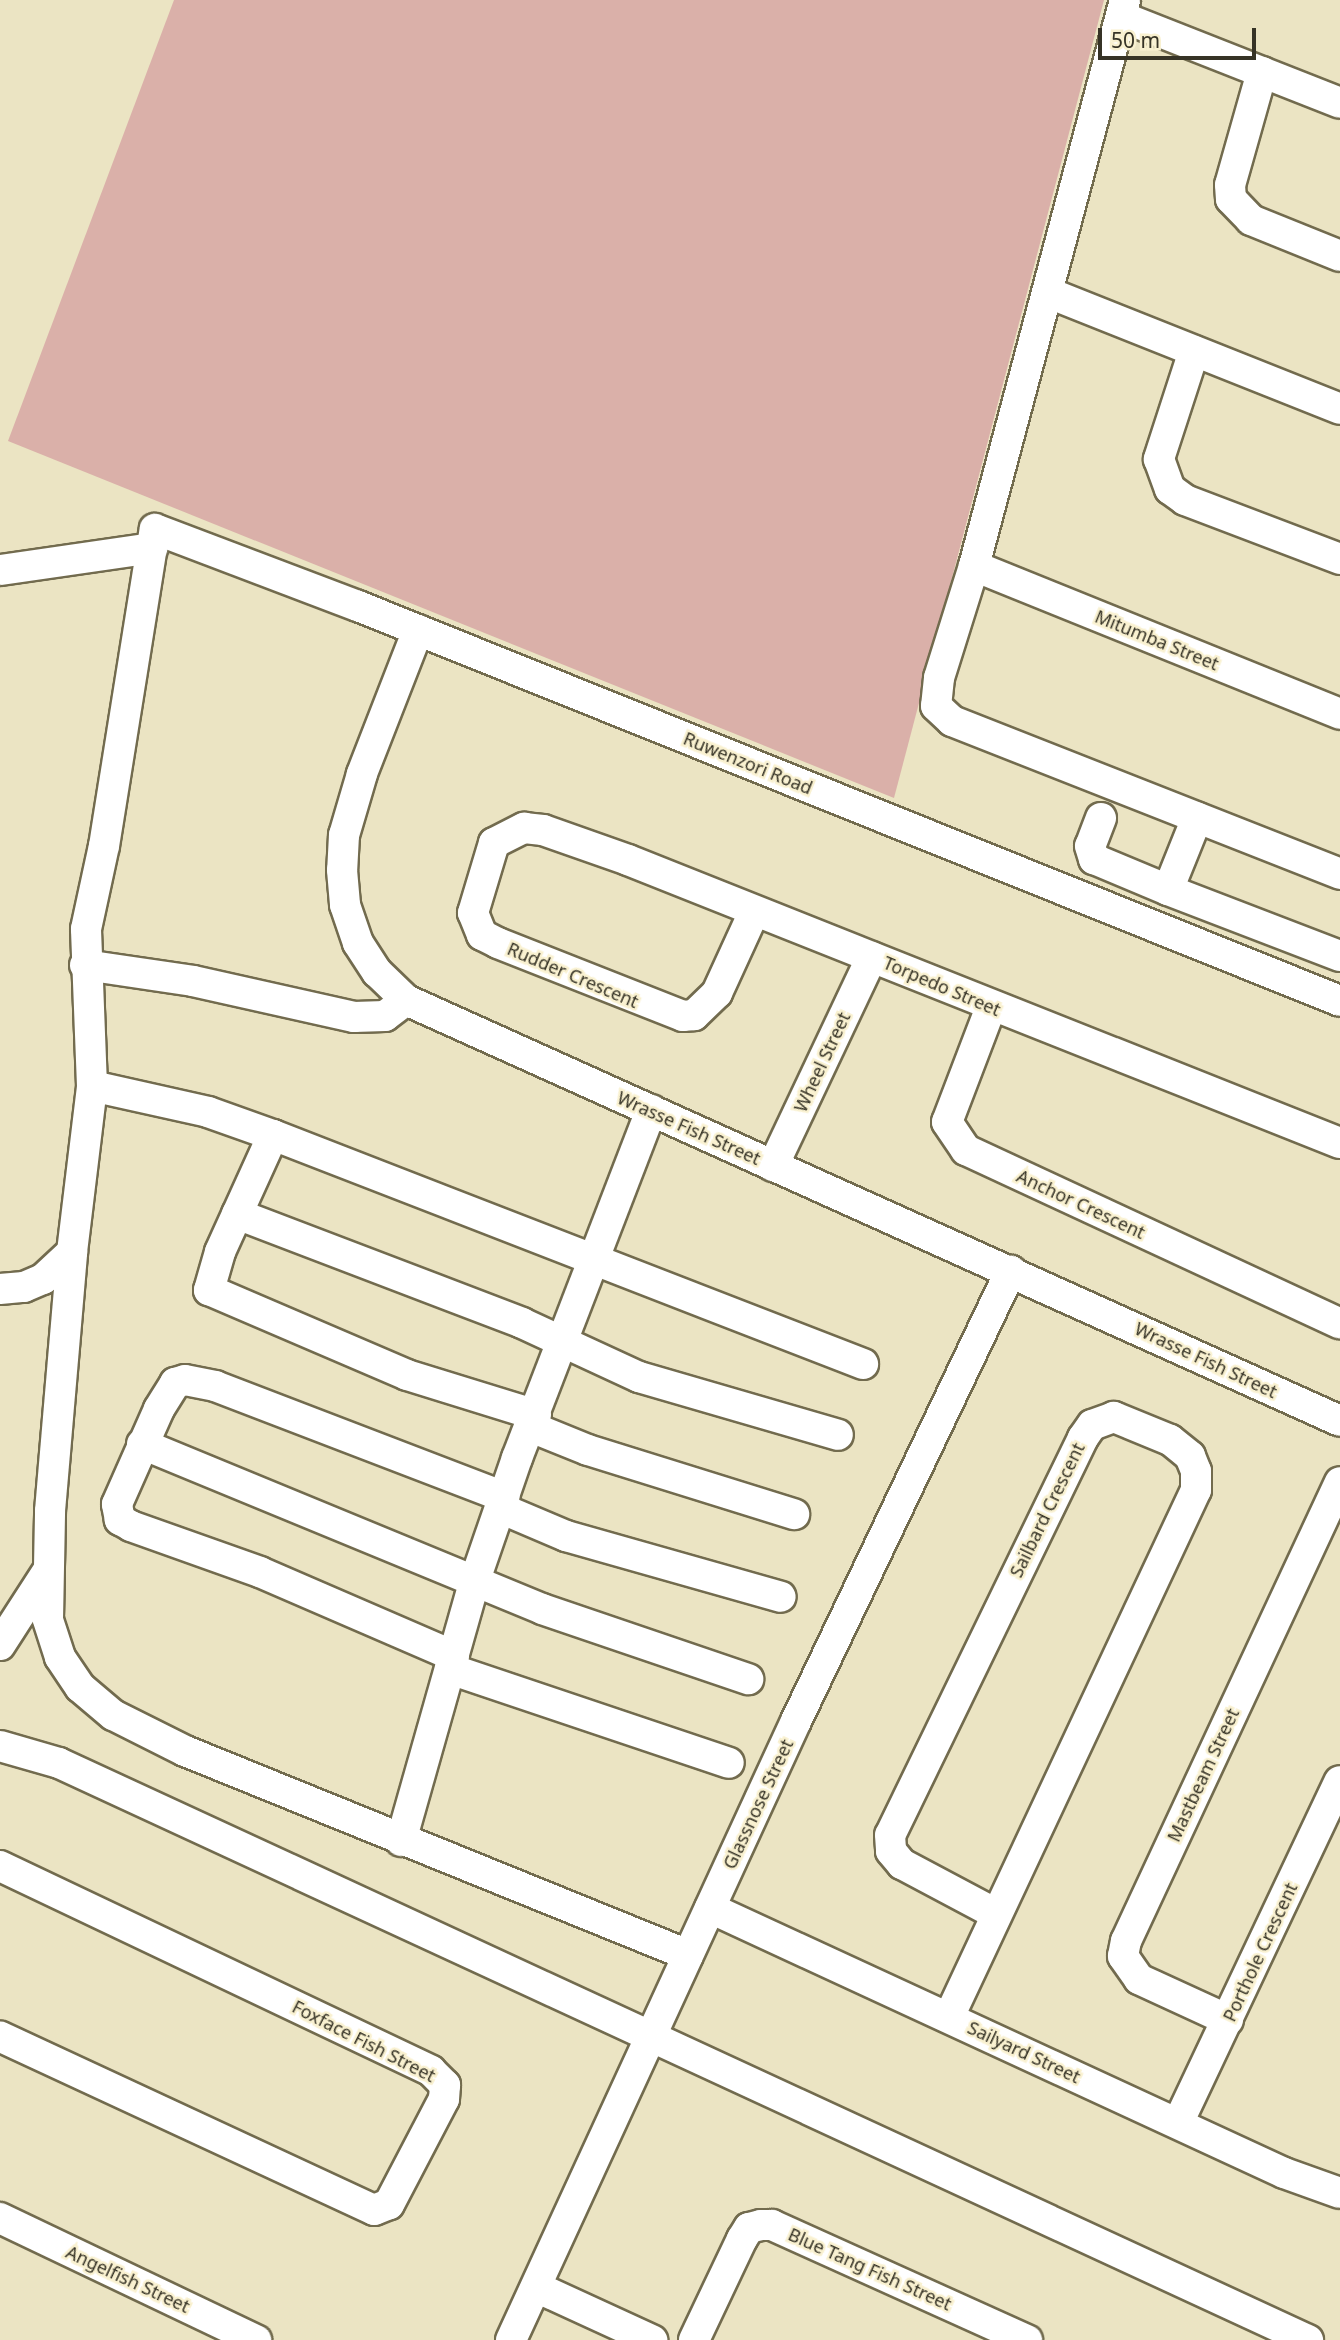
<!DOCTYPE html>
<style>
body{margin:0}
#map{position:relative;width:1340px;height:2340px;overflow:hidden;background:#ebe4c3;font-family:"Noto Sans",sans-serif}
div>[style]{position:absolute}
.green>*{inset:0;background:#dab0a9}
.roads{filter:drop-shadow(2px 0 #726b4e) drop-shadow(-2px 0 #726b4e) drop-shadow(0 2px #726b4e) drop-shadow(0 -2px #726b4e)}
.minor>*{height:30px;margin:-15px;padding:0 15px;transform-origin:15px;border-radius:15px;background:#fff}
span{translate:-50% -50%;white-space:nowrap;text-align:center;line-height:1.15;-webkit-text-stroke:5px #f9f1d0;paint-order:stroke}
.street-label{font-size:18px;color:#363326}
.scale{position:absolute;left:1098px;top:28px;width:158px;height:32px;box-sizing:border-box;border:4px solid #363326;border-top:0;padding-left:9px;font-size:21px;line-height:24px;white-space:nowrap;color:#363326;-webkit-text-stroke:5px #f9f1d0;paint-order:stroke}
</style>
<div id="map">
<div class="green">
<div style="clip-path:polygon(174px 0,1104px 0,894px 798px,8px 441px)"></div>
</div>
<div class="roads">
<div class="minor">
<div style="left:1125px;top:0;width:586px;rotate:104.94deg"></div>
<div style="left:974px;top:566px;width:117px;rotate:107.4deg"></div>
<div style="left:939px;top:678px;width:28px;rotate:96deg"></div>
<div style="left:936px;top:706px;width:22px;rotate:43deg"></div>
<div style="left:952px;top:721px;width:417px;rotate:21.5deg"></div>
<div style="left:1122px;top:17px;width:234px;rotate:21.5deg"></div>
<div style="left:1262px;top:72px;width:117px;rotate:105.8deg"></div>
<div style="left:1230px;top:185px;width:14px;rotate:86deg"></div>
<div style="left:1231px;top:199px;width:29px;rotate:46deg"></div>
<div style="left:1251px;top:220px;width:96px;rotate:22deg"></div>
<div style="left:1049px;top:293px;width:313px;rotate:21.7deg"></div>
<div style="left:1194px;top:351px;width:114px;rotate:108deg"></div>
<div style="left:1159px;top:459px;width:32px;rotate:70deg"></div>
<div style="left:1170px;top:489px;width:19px;rotate:36deg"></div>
<div style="left:1185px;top:500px;width:166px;rotate:20.8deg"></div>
<div style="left:974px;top:566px;width:395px;rotate:22deg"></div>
<div style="left:0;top:570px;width:154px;rotate:-8.2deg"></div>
<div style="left:418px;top:630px;width:155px;rotate:111.3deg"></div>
<div style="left:362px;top:774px;width:64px;rotate:106.4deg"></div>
<div style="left:344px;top:835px;width:35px;rotate:93deg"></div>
<div style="left:342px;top:870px;width:35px;rotate:85deg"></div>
<div style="left:345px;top:905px;width:40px;rotate:71.1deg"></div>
<div style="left:358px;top:943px;width:35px;rotate:57deg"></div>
<div style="left:377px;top:972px;width:40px;rotate:44deg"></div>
<div style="left:406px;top:1000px;width:1024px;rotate:24.26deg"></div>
<div style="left:1101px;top:818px;width:30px;rotate:111deg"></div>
<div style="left:1090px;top:846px;width:14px;rotate:73deg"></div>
<div style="left:1094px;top:859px;width:80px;rotate:22.7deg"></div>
<div style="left:1168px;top:890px;width:78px;rotate:-68.1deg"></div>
<div style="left:1168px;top:890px;width:184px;rotate:21deg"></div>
<div style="left:754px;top:912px;width:89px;rotate:114.6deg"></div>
<div style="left:717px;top:993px;width:32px;rotate:136deg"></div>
<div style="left:694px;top:1015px;width:11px;rotate:175deg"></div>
<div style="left:683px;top:1016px;width:199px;rotate:-158.5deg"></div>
<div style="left:498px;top:943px;width:18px;rotate:-153deg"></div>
<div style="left:482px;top:935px;width:24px;rotate:-112deg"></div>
<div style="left:473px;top:913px;width:73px;rotate:-73.3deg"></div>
<div style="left:494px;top:843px;width:34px;rotate:-27deg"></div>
<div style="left:524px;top:828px;width:19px;rotate:6deg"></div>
<div style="left:543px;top:830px;width:90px;rotate:19.4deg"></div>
<div style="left:628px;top:860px;width:766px;rotate:21.68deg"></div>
<div style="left:85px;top:965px;width:109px;rotate:8.4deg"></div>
<div style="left:193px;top:981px;width:165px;rotate:12.6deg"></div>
<div style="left:354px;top:1017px;width:31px;rotate:-2deg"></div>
<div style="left:385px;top:1016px;width:26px;rotate:-37deg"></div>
<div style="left:991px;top:1007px;width:123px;rotate:110.9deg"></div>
<div style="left:947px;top:1122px;width:34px;rotate:56deg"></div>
<div style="left:966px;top:1150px;width:412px;rotate:24.9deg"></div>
<div style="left:92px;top:1086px;width:119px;rotate:12.6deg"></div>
<div style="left:208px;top:1112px;width:69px;rotate:19.5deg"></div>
<div style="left:273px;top:1135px;width:633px;rotate:21.21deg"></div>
<div style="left:273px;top:1135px;width:128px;rotate:114.4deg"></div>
<div style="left:220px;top:1252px;width:40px;rotate:106deg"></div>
<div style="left:209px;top:1290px;width:215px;rotate:23.2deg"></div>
<div style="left:407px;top:1375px;width:135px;rotate:17.2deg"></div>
<div style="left:773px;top:1166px;width:231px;rotate:-64.7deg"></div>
<div style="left:237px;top:1214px;width:305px;rotate:20.9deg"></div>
<div style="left:522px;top:1323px;width:129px;rotate:24.8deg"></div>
<div style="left:639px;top:1377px;width:207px;rotate:16.2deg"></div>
<div style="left:0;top:1289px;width:24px;rotate:-5deg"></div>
<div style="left:24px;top:1287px;width:21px;rotate:-23deg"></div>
<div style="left:43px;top:1279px;width:40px;rotate:-43deg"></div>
<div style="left:531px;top:1427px;width:61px;rotate:22deg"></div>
<div style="left:588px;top:1450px;width:216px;rotate:17.3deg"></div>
<div style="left:142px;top:1444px;width:433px;rotate:22.4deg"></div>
<div style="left:542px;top:1609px;width:218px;rotate:18.8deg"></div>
<div style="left:500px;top:1508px;width:72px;rotate:23deg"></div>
<div style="left:566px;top:1536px;width:223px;rotate:15.8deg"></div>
<div style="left:0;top:1645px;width:87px;rotate:-57.2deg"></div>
<div style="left:454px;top:1656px;width:211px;rotate:-156.6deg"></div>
<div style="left:260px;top:1572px;width:137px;rotate:-160.4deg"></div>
<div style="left:131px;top:1526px;width:13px;rotate:-151deg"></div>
<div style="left:120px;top:1520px;width:16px;rotate:-101deg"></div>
<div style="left:117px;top:1504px;width:104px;rotate:-66.1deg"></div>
<div style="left:159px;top:1409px;width:31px;rotate:-58deg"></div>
<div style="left:175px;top:1383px;width:10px;rotate:-17deg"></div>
<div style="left:185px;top:1380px;width:31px;rotate:11deg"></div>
<div style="left:215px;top:1386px;width:310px;rotate:21deg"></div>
<div style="left:450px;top:1669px;width:294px;rotate:18.6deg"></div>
<div style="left:0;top:1746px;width:61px;rotate:16.1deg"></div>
<div style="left:59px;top:1763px;width:1376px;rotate:24.8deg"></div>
<div style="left:401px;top:1841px;width:271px;rotate:-74.2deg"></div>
<div style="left:475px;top:1580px;width:129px;rotate:-71deg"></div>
<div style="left:517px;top:1458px;width:373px;rotate:-68.9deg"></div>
<div style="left:0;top:1866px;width:477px;rotate:25.4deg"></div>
<div style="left:431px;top:2071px;width:20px;rotate:45deg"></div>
<div style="left:445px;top:2085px;width:14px;rotate:94deg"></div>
<div style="left:444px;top:2099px;width:119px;rotate:117.6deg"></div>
<div style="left:389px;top:2204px;width:16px;rotate:158deg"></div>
<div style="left:374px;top:2210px;width:412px;rotate:-155.1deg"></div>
<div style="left:710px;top:1908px;width:632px;rotate:24.78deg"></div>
<div style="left:1284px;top:2173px;width:59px;rotate:19.7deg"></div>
<div style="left:688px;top:1955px;width:543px;rotate:-157.92deg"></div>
<div style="left:185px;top:1751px;width:80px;rotate:-153.4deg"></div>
<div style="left:113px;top:1715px;width:43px;rotate:-139.7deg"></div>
<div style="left:80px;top:1687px;width:36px;rotate:-124deg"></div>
<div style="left:60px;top:1657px;width:40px;rotate:-108deg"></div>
<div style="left:48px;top:1619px;width:108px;rotate:-88.9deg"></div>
<div style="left:50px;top:1511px;width:260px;rotate:-85.1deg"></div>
<div style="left:72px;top:1252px;width:167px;rotate:-83.1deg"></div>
<div style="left:92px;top:1086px;width:157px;rotate:-92.2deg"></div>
<div style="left:86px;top:929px;width:85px;rotate:-77.8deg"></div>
<div style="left:104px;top:846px;width:321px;rotate:-80.9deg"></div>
<div style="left:155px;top:529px;width:217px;rotate:20.8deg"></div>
<div style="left:358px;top:606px;width:1058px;rotate:21.91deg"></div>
<div style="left:949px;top:2017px;width:582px;rotate:-64.89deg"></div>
<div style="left:1196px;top:1490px;width:19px;rotate:-90deg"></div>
<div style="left:1196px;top:1471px;width:16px;rotate:-112deg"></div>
<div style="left:1190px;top:1456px;width:26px;rotate:-141deg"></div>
<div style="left:1170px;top:1440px;width:61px;rotate:-157.7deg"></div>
<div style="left:1114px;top:1417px;width:23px;rotate:160deg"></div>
<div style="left:1092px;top:1425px;width:16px;rotate:125deg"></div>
<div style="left:1083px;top:1438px;width:441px;rotate:115.9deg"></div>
<div style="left:890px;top:1835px;width:16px;rotate:86deg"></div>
<div style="left:891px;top:1851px;width:17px;rotate:50deg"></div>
<div style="left:902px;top:1864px;width:106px;rotate:28deg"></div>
<div style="left:1228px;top:2020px;width:98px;rotate:-155.3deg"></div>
<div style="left:1139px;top:1979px;width:28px;rotate:-125deg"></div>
<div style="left:1123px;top:1956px;width:15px;rotate:-79deg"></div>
<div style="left:1126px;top:1941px;width:506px;rotate:-65deg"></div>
<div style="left:1178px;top:2123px;width:378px;rotate:-64.7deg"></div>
<div style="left:0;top:2218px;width:284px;rotate:25.5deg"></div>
<div style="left:536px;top:2287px;width:128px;rotate:24.6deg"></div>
<div style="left:511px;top:2340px;width:681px;rotate:-65.28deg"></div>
<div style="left:796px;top:1721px;width:499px;rotate:-64.5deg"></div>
<div style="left:694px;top:2340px;width:112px;rotate:-64.6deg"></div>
<div style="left:742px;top:2239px;width:13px;rotate:-58deg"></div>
<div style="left:749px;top:2228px;width:12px;rotate:-14deg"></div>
<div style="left:761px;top:2225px;width:11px"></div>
<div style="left:772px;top:2225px;width:280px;rotate:24.3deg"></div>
</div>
</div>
<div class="street-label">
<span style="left:1157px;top:640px;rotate:22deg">Mitumba Street</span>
<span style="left:748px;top:763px;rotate:22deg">Ruwenzori Road</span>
<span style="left:573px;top:975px;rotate:23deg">Rudder Crescent</span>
<span style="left:942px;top:986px;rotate:23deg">Torpedo Street</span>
<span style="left:822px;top:1062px;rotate:-65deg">Wheel Street</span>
<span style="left:689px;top:1128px;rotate:24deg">Wrasse Fish Street</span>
<span style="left:1081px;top:1204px;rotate:25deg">Anchor Crescent</span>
<span style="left:1206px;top:1360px;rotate:25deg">Wrasse Fish Street</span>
<span style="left:1047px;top:1510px;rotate:-64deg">Sailbard Crescent</span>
<span style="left:1203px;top:1775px;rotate:-65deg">Mastbeam Street</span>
<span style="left:758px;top:1804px;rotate:-65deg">Glassnose Street</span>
<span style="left:1260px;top:1952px;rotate:-65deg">Porthole Crescent</span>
<span style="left:364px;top:2041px;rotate:27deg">Foxface Fish Street</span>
<span style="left:1024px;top:2052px;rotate:25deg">Sailyard Street</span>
<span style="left:870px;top:2269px;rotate:24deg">Blue Tang Fish Street</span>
<span style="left:128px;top:2279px;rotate:25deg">Angelfish Street</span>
</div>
<div class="scale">50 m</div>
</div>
